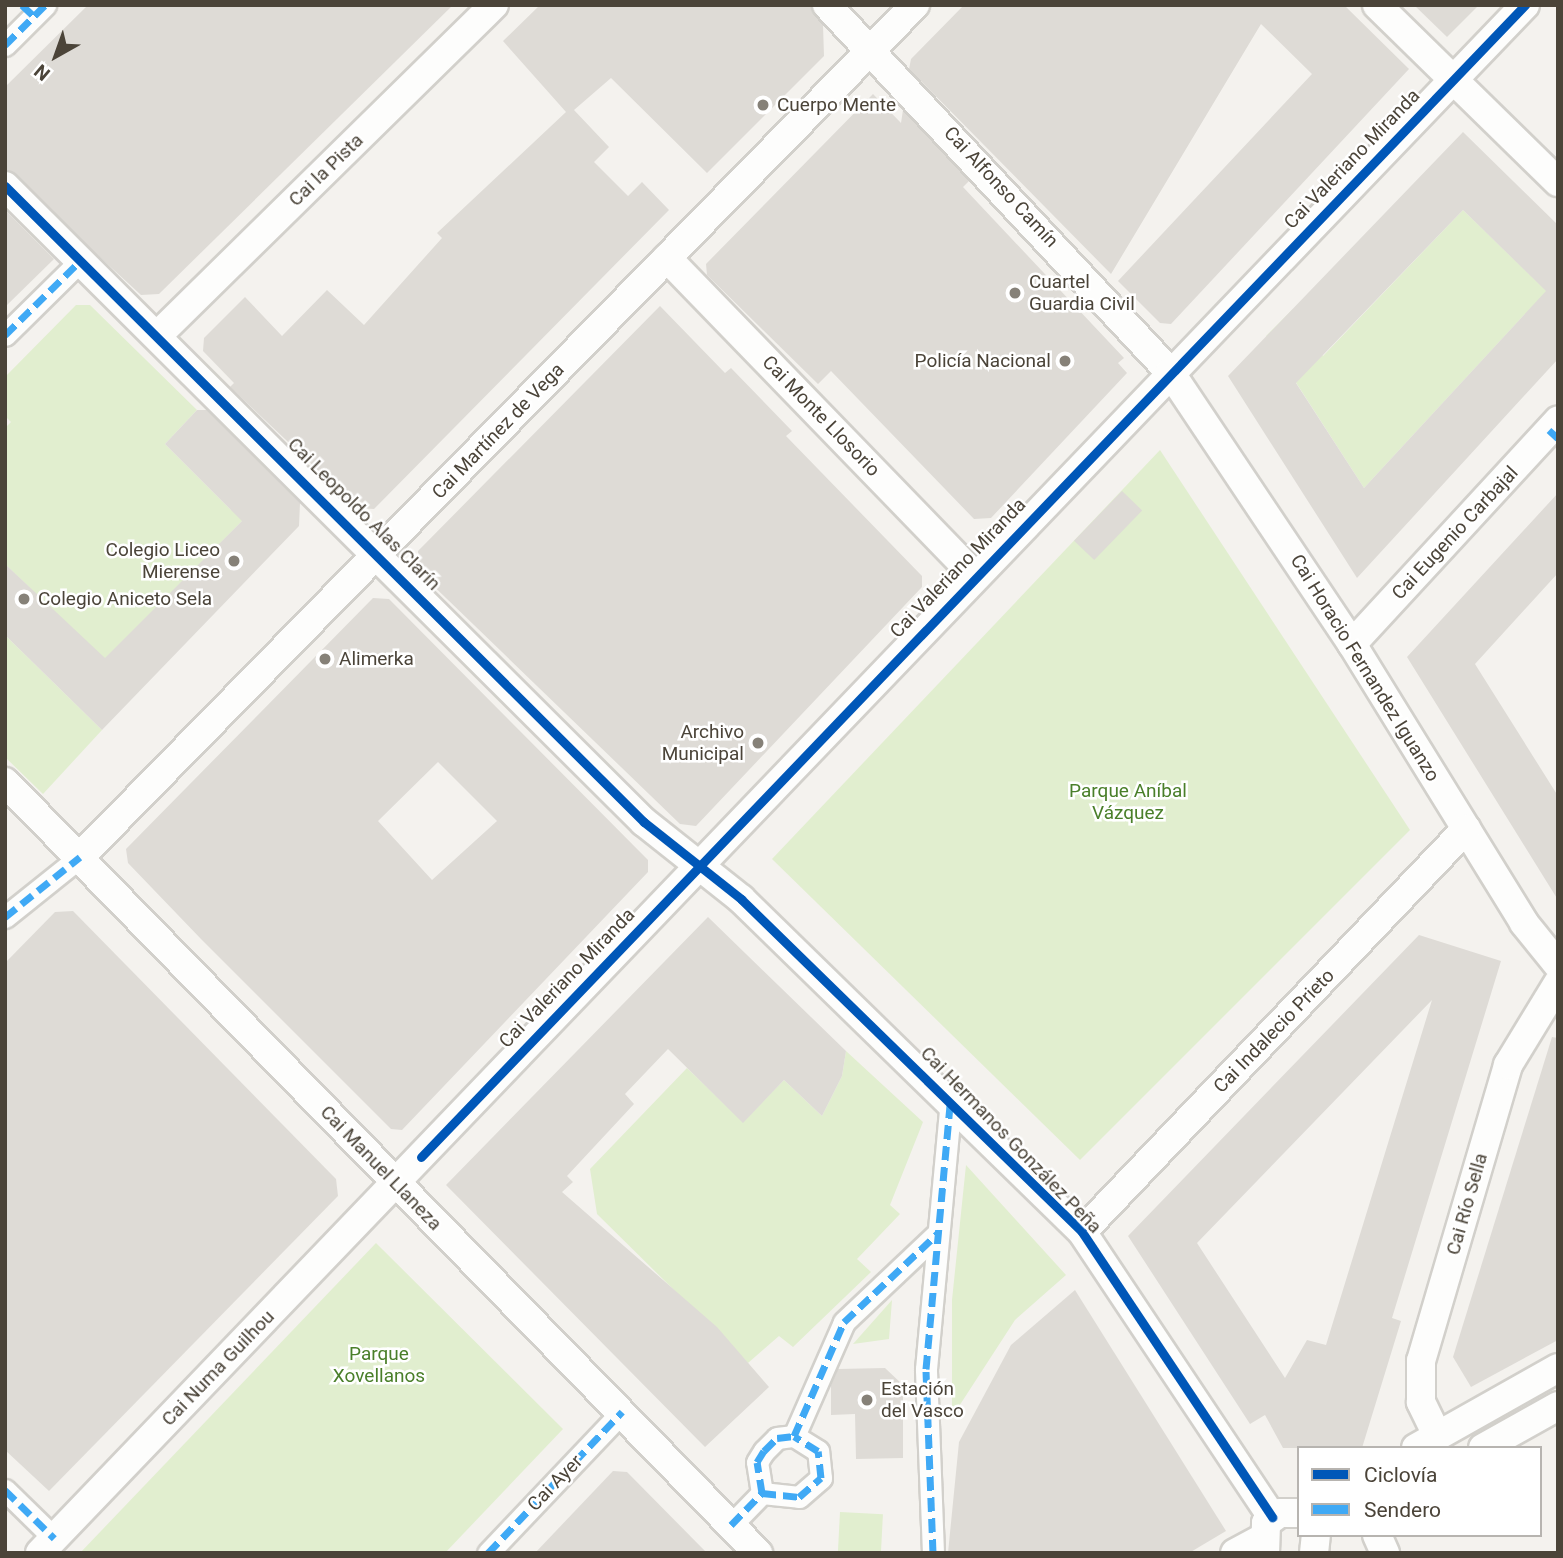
<!DOCTYPE html>
<meta charset="utf-8">
<style>
body{margin:0}
#map{position:relative;width:1563px;height:1558px;overflow:hidden;background:#f4f2ee;font-family:Roboto,sans-serif}
div>[style]{position:absolute}
.green>*{inset:0;background:#e1eecf;transform-origin:0 0}
.building>*{inset:0;background:#dedbd6;transform-origin:0 0}
.roads{filter:drop-shadow(2px 0 #d2d0cb) drop-shadow(-2px 0 #d2d0cb) drop-shadow(0 2px #d2d0cb) drop-shadow(0 -2px #d2d0cb)}
.pedestrian>*{height:21px;margin:-10.5px;padding:0 10.5px;transform-origin:10.5px;border-radius:10.5px;background:#fdfdfc}
.minor>*{height:28px;margin:-14px;padding:0 14px;transform-origin:14px;border-radius:14px;background:#fdfdfc}
.quiet>*{height:7px;margin-top:-3.5px;transform-origin:0;background:repeating-linear-gradient(90deg,#3fa9f5 0 14px,transparent 0 21px)}
.cycleway>*{height:9px;margin:-4.5px;padding:0 4.5px;transform-origin:4.5px;border-radius:4.5px;background:#0057b8}
.dots>*{width:19px;height:19px;translate:-50% -50%;box-sizing:border-box;border:4px solid #fff;border-radius:50%}
span{translate:-50% -50%;white-space:nowrap;text-align:center;line-height:1.15;-webkit-text-stroke:5px #fff;paint-order:stroke}
.poi-label{font-size:19px;color:#4b4439}
.left{translate:0 -50%;text-align:left}
.right{translate:-100% -50%;text-align:right}
.street-label{font-size:19px;color:#4b4439}
.park-label{font-size:19px;color:#4a7f2a}
.frame{position:absolute;inset:0;border:7px solid #4b4439;pointer-events:none}
.legend{position:absolute;left:1297px;top:1446px;width:245px;height:91px;box-sizing:border-box;background:#fff;border:2px solid #b7b4b0;margin:0;padding:9px 12px;list-style:none;font-size:21px;color:#4b4439}
.legend li{display:flex;align-items:center;gap:14px;height:35px}
.legend b{width:35px;border:2px solid #b7b4b0}
.north{position:absolute;left:21px;top:21px;width:70px;height:70px;-webkit-text-stroke:5px #fff;paint-order:stroke;rotate:220deg;font-size:19px;font-weight:700;line-height:28px;text-align:center;color:#4b4439}
.north::after{content:'';display:block;margin:auto;width:24px;height:32px;background:#4b4439;clip-path:polygon(50% 0,100% 100%,50% 72%,0 100%)}
</style>
<div id="map">
<div class="green">
<div style="clip-path:polygon(1463px 210px,1558px 302px,1525px 314px,1364px 488px,1266px 336px,1293px 309px,1323px 356px)"></div>
<div style="clip-path:polygon(76px 305px,90px 305px,197px 410px,165px 444px,231px 510px,249px 514px,105px 660px,5px 564px,5px 428px,11px 422px,5px 416px,5px 377px)"></div>
<div style="clip-path:polygon(1160px 450px,1410px 830px,1080px 1160px,772px 859px)"></div>
<div style="clip-path:polygon(5px 635px,102px 730px,43px 794px,5px 757px)"></div>
<div style="clip-path:polygon(846px 1051px,923px 1122px,890px 1205px,900px 1214px,857px 1259px,871px 1272px,793px 1347px,779px 1336px,748px 1363px,597px 1214px,590px 1169px,687px 1068px,743px 1122px,784px 1080px,822px 1116px,842px 1076px)"></div>
<div style="clip-path:polygon(966px 1165px,1066px 1275px,1015px 1320px,952px 1417px,952px 1300px)"></div>
<div style="clip-path:polygon(376px 1243px,563px 1429px,445px 1553px,80px 1553px)"></div>
<div style="clip-path:polygon(892px 1300px,889px 1339px,853px 1344px)"></div>
<div style="left:840px;top:1512px;width:43px;height:41px;rotate:3deg"></div>
</div>
<div class="building">
<div style="clip-path:polygon(88px 5px,453px 5px,159px 294px,141px 295px,5px 170px,5px 87px)"></div>
<div style="clip-path:polygon(540px 5px,811px 5px,823px 25px,824px 56px,707px 173px,611px 78px,574px 110px,609px 147px,594px 162px,628px 196px,642px 182px,669px 210px,374px 509px,358px 508px,230px 387px,234px 383px,203px 351px,204px 338px,245px 297px,282px 336px,327px 290px,364px 325px,442px 238px,437px 233px,566px 112px,503px 41px)"></div>
<div style="clip-path:polygon(964px 5px,1344px 5px,1409px 69px,1171px 324px,1160px 323px,1118px 281px,1312px 74px,1261px 24px,1111px 274px,909px 69px,911px 59px)"></div>
<div style="clip-path:polygon(1414px 5px,1479px 5px,1447px 37px)"></div>
<div style="clip-path:polygon(873px 94px,901px 123px,903px 110px,969px 181px,963px 187px,1124px 358px,1118px 363px,1127px 373px,991px 518px,974px 519px,831px 371px,818px 384px,707px 275px,706px 264px)"></div>
<div style="clip-path:polygon(evenodd,1463px 132px,1558px 225px,1558px 359px,1357px 578px,1228px 376px,1463px 132px,1463px 210px,1546px 291px,1364px 488px,1296px 383px,1463px 210px)"></div>
<div style="clip-path:polygon(5px 210px,54px 259px,5px 307px)"></div>
<div style="clip-path:polygon(660px 306px,725px 373px,731px 368px,792px 431px,786px 436px,922px 576px,922px 587px,696px 826px,680px 824px,418px 571px,418px 551px)"></div>
<div style="clip-path:polygon(197px 410px,207px 410px,300px 503px,299px 526px,102px 730px,5px 635px,5px 564px,105px 658px,242px 521px,165px 444px)"></div>
<div style="left:1122px;top:491px;width:28px;height:69px;rotate:44deg"></div>
<div style="clip-path:polygon(1558px 493px,1558px 573px,1475px 664px,1558px 796px,1558px 900px,1407px 657px)"></div>
<div style="clip-path:polygon(evenodd,373px 598px,389px 599px,648px 860px,648px 872px,402px 1130px,391px 1129px,201px 939px,128px 863px,126px 849px,373px 598px,438px 762px,497px 821px,432px 880px,378px 821px,438px 762px)"></div>
<div style="clip-path:polygon(73px 911px,336px 1179px,338px 1196px,49px 1491px,5px 1450px,5px 963px,55px 912px)"></div>
<div style="clip-path:polygon(708px 917px,846px 1051px,842px 1076px,822px 1116px,784px 1080px,743px 1123px,668px 1049px,625px 1094px,634px 1104px,567px 1176px,573px 1182px,562px 1192px,717px 1327px,769px 1387px,705px 1447px,446px 1185px)"></div>
<div style="clip-path:polygon(evenodd,1419px 935px,1501px 961px,1392px 1318px,1401px 1321px,1362px 1448px,1283px 1448px,1265px 1415px,1250px 1424px,1128px 1236px,1419px 935px,1432px 1000px,1326px 1345px,1307px 1340px,1285px 1378px,1197px 1243px,1432px 1000px)"></div>
<div style="clip-path:polygon(1552px 1037px,1558px 1038px,1558px 1340px,1471px 1387px,1453px 1357px)"></div>
<div style="clip-path:polygon(1075px 1290px,1226px 1531px,1189px 1553px,948px 1553px,959px 1442px,1011px 1345px)"></div>
<div style="clip-path:polygon(885px 1368px,903px 1385px,903px 1458px,856px 1459px,855px 1414px,831px 1415px,831px 1385px,838px 1369px)"></div>
<div style="clip-path:polygon(613px 1471px,627px 1472px,707px 1553px,535px 1553px)"></div>
</div>
<div class="roads">
<div class="pedestrian">
<div style="left:5px;top:45px;width:57px;rotate:-45deg"></div>
<div style="left:5px;top:335px;width:107px;rotate:-44.6deg"></div>
<div style="left:5px;top:917px;width:96px;rotate:-38.7deg"></div>
<div style="left:5px;top:1490px;width:69px;rotate:44.4deg"></div>
<div style="left:762px;top:1493px;width:37px;rotate:6deg"></div>
<div style="left:799px;top:1497px;width:29px;rotate:-41deg"></div>
<div style="left:821px;top:1478px;width:27px;rotate:-96deg"></div>
<div style="left:818px;top:1451px;width:28px;rotate:-148deg"></div>
<div style="left:731px;top:1525px;width:45px;rotate:-45.9deg"></div>
<div style="left:762px;top:1493px;width:31px;rotate:-99deg"></div>
<div style="left:757px;top:1462px;width:13px;rotate:-58deg"></div>
<div style="left:764px;top:1451px;width:18px;rotate:-45deg"></div>
<div style="left:777px;top:1438px;width:17px;rotate:-7deg"></div>
<div style="left:794px;top:1436px;width:124px;rotate:-66.3deg"></div>
<div style="left:844px;top:1322px;width:129px;rotate:-43.4deg"></div>
<div style="left:488px;top:1553px;width:195px;rotate:-46.5deg"></div>
<div style="left:933px;top:1553px;width:184px;rotate:-92.2deg"></div>
<div style="left:926px;top:1369px;width:269px;rotate:-84.7deg"></div>
</div>
<div class="minor">
<div style="left:827px;top:5px;width:502px;rotate:46.94deg"></div>
<div style="left:1170px;top:372px;width:327px;rotate:56.2deg"></div>
<div style="left:1352px;top:644px;width:328px;rotate:58.3deg"></div>
<div style="left:1524px;top:923px;width:54px;rotate:51deg"></div>
<div style="left:1377px;top:5px;width:253px;rotate:44.4deg"></div>
<div style="left:5px;top:186px;width:902px;rotate:44.87deg"></div>
<div style="left:644px;top:822px;width:124px;rotate:38.4deg"></div>
<div style="left:741px;top:899px;width:477px;rotate:44.3deg"></div>
<div style="left:1082px;top:1232px;width:343px;rotate:56.3deg"></div>
<div style="left:667px;top:258px;width:443px;rotate:45.9deg"></div>
<div style="left:158px;top:335px;width:471px;rotate:-44.5deg"></div>
<div style="left:1352px;top:644px;width:304px;rotate:-47.3deg"></div>
<div style="left:5px;top:782px;width:1078px;rotate:45.68deg"></div>
<div style="left:80px;top:857px;width:1193px;rotate:-45.58deg"></div>
<div style="left:1082px;top:1232px;width:557px;rotate:-46.38deg"></div>
<div style="left:1437px;top:1435px;width:37px;rotate:-116deg"></div>
<div style="left:1421px;top:1402px;width:41px;rotate:-90deg"></div>
<div style="left:1421px;top:1361px;width:309px;rotate:-73.6deg"></div>
<div style="left:1508px;top:1065px;width:96px;rotate:-58.6deg"></div>
<div style="left:1416px;top:1448px;width:163px;rotate:-29.4deg"></div>
<div style="left:1483px;top:1448px;width:86px;rotate:-29.2deg"></div>
<div style="left:1377px;top:1535px;width:20px;rotate:66deg"></div>
<div style="left:40px;top:1553px;width:2145px;rotate:-46.19deg"></div>
<div style="left:1235px;top:1553px;width:30px;rotate:-28deg"></div>
<div style="left:1265px;top:1553px;width:30px;rotate:-88deg"></div>
<div style="left:1266px;top:1523px;width:17px;rotate:-36deg"></div>
<div style="left:1280px;top:1513px;width:19px"></div>
<div style="left:1314px;top:1553px;width:18px;rotate:-84deg"></div>
</div>
</div>
<div class="quiet">
<div style="left:22px;top:5px;width:16px;rotate:43deg"></div>
<div style="left:5px;top:45px;width:57px;rotate:-45deg"></div>
<div style="left:5px;top:335px;width:107px;rotate:-44.6deg"></div>
<div style="left:1549px;top:430px;width:12px;rotate:42deg"></div>
<div style="left:5px;top:917px;width:96px;rotate:-38.7deg"></div>
<div style="left:5px;top:1490px;width:69px;rotate:44.4deg"></div>
<div style="left:762px;top:1493px;width:37px;rotate:6deg"></div>
<div style="left:799px;top:1497px;width:29px;rotate:-41deg"></div>
<div style="left:821px;top:1478px;width:27px;rotate:-96deg"></div>
<div style="left:818px;top:1451px;width:28px;rotate:-148deg"></div>
<div style="left:731px;top:1525px;width:45px;rotate:-45.9deg"></div>
<div style="left:762px;top:1493px;width:31px;rotate:-99deg"></div>
<div style="left:757px;top:1462px;width:13px;rotate:-58deg"></div>
<div style="left:764px;top:1451px;width:18px;rotate:-45deg"></div>
<div style="left:777px;top:1438px;width:17px;rotate:-7deg"></div>
<div style="left:794px;top:1436px;width:124px;rotate:-66.3deg"></div>
<div style="left:844px;top:1322px;width:129px;rotate:-43.4deg"></div>
<div style="left:488px;top:1553px;width:195px;rotate:-46.5deg"></div>
<div style="left:933px;top:1553px;width:184px;rotate:-92.2deg"></div>
<div style="left:926px;top:1369px;width:267px;rotate:-84.8deg"></div>
</div>
<div class="cycleway">
<div style="left:5px;top:186px;width:902px;rotate:44.87deg"></div>
<div style="left:644px;top:822px;width:124px;rotate:38.4deg"></div>
<div style="left:741px;top:899px;width:477px;rotate:44.3deg"></div>
<div style="left:1082px;top:1232px;width:343px;rotate:56.3deg"></div>
<div style="left:421px;top:1157px;width:1596px;rotate:-46.22deg"></div>
</div>
<div class="dots">
<div style="left:763px;top:105px;background:#868178"></div>
<div style="left:1015px;top:293px;background:#868178"></div>
<div style="left:1065px;top:361px;background:#868178"></div>
<div style="left:234px;top:561px;background:#868178"></div>
<div style="left:24px;top:599px;background:#868178"></div>
<div style="left:325px;top:659px;background:#868178"></div>
<div style="left:758px;top:743px;background:#868178"></div>
<div style="left:867px;top:1400px;background:#868178"></div>
</div>
<div class="poi-label">
<span class="left" style="left:777px;top:105px">Cuerpo Mente</span>
<span class="left" style="left:1029px;top:293px">Cuartel<br>Guardia Civil</span>
<span class="right" style="left:1051px;top:361px">Policía Nacional</span>
<span class="right" style="left:220px;top:561px">Colegio Liceo<br>Mierense</span>
<span class="left" style="left:38px;top:599px">Colegio Aniceto Sela</span>
<span class="left" style="left:339px;top:659px">Alimerka</span>
<span class="right" style="left:744px;top:743px">Archivo<br>Municipal</span>
<span class="left" style="left:881px;top:1400px">Estación<br>del Vasco</span>
</div>
<div class="street-label">
<span style="left:1352px;top:159px;rotate:-46deg">Cai Valeriano Miranda</span>
<span style="left:326px;top:170px;rotate:-44deg">Cai la Pista</span>
<span style="left:1001px;top:187px;rotate:47deg">Cai Alfonso Camín</span>
<span style="left:821px;top:416px;rotate:46deg">Cai Monte Llosorio</span>
<span style="left:498px;top:431px;rotate:-46deg">Cai Martínez de Vega</span>
<span style="left:364px;top:514px;rotate:45deg">Cai Leopoldo Alas Clarín</span>
<span style="left:1455px;top:533px;rotate:-47deg">Cai Eugenio Carbajal</span>
<span style="left:958px;top:568px;rotate:-46deg">Cai Valeriano Miranda</span>
<span style="left:1365px;top:668px;rotate:58deg">Cai Horacio Fernandez Iguanzo</span>
<span style="left:567px;top:978px;rotate:-46deg">Cai Valeriano Miranda</span>
<span style="left:1274px;top:1031px;rotate:-46deg">Cai Indalecio Prieto</span>
<span style="left:1011px;top:1140px;rotate:46deg">Cai Hermanos González Peña</span>
<span style="left:381px;top:1168px;rotate:46deg">Cai Manuel Llaneza</span>
<span style="left:1467px;top:1204px;rotate:-74deg">Cai Río Sella</span>
<span style="left:218px;top:1368px;rotate:-46deg">Cai Numa Guilhou</span>
<span style="left:555px;top:1483px;rotate:-46deg">Cai Ayer</span>
</div>
<div class="park-label">
<span style="left:1128px;top:802px">Parque Aníbal<br>Vázquez</span>
<span style="left:379px;top:1365px">Parque<br>Xovellanos</span>
</div>
<div class="frame"></div>
<ul class="legend">
<li><b style="height:9px;background:#0057b8"></b>Ciclovía</li>
<li><b style="height:9px;background:#3fa9f5"></b>Sendero</li>
</ul>
<div class="north">N</div>
</div>
